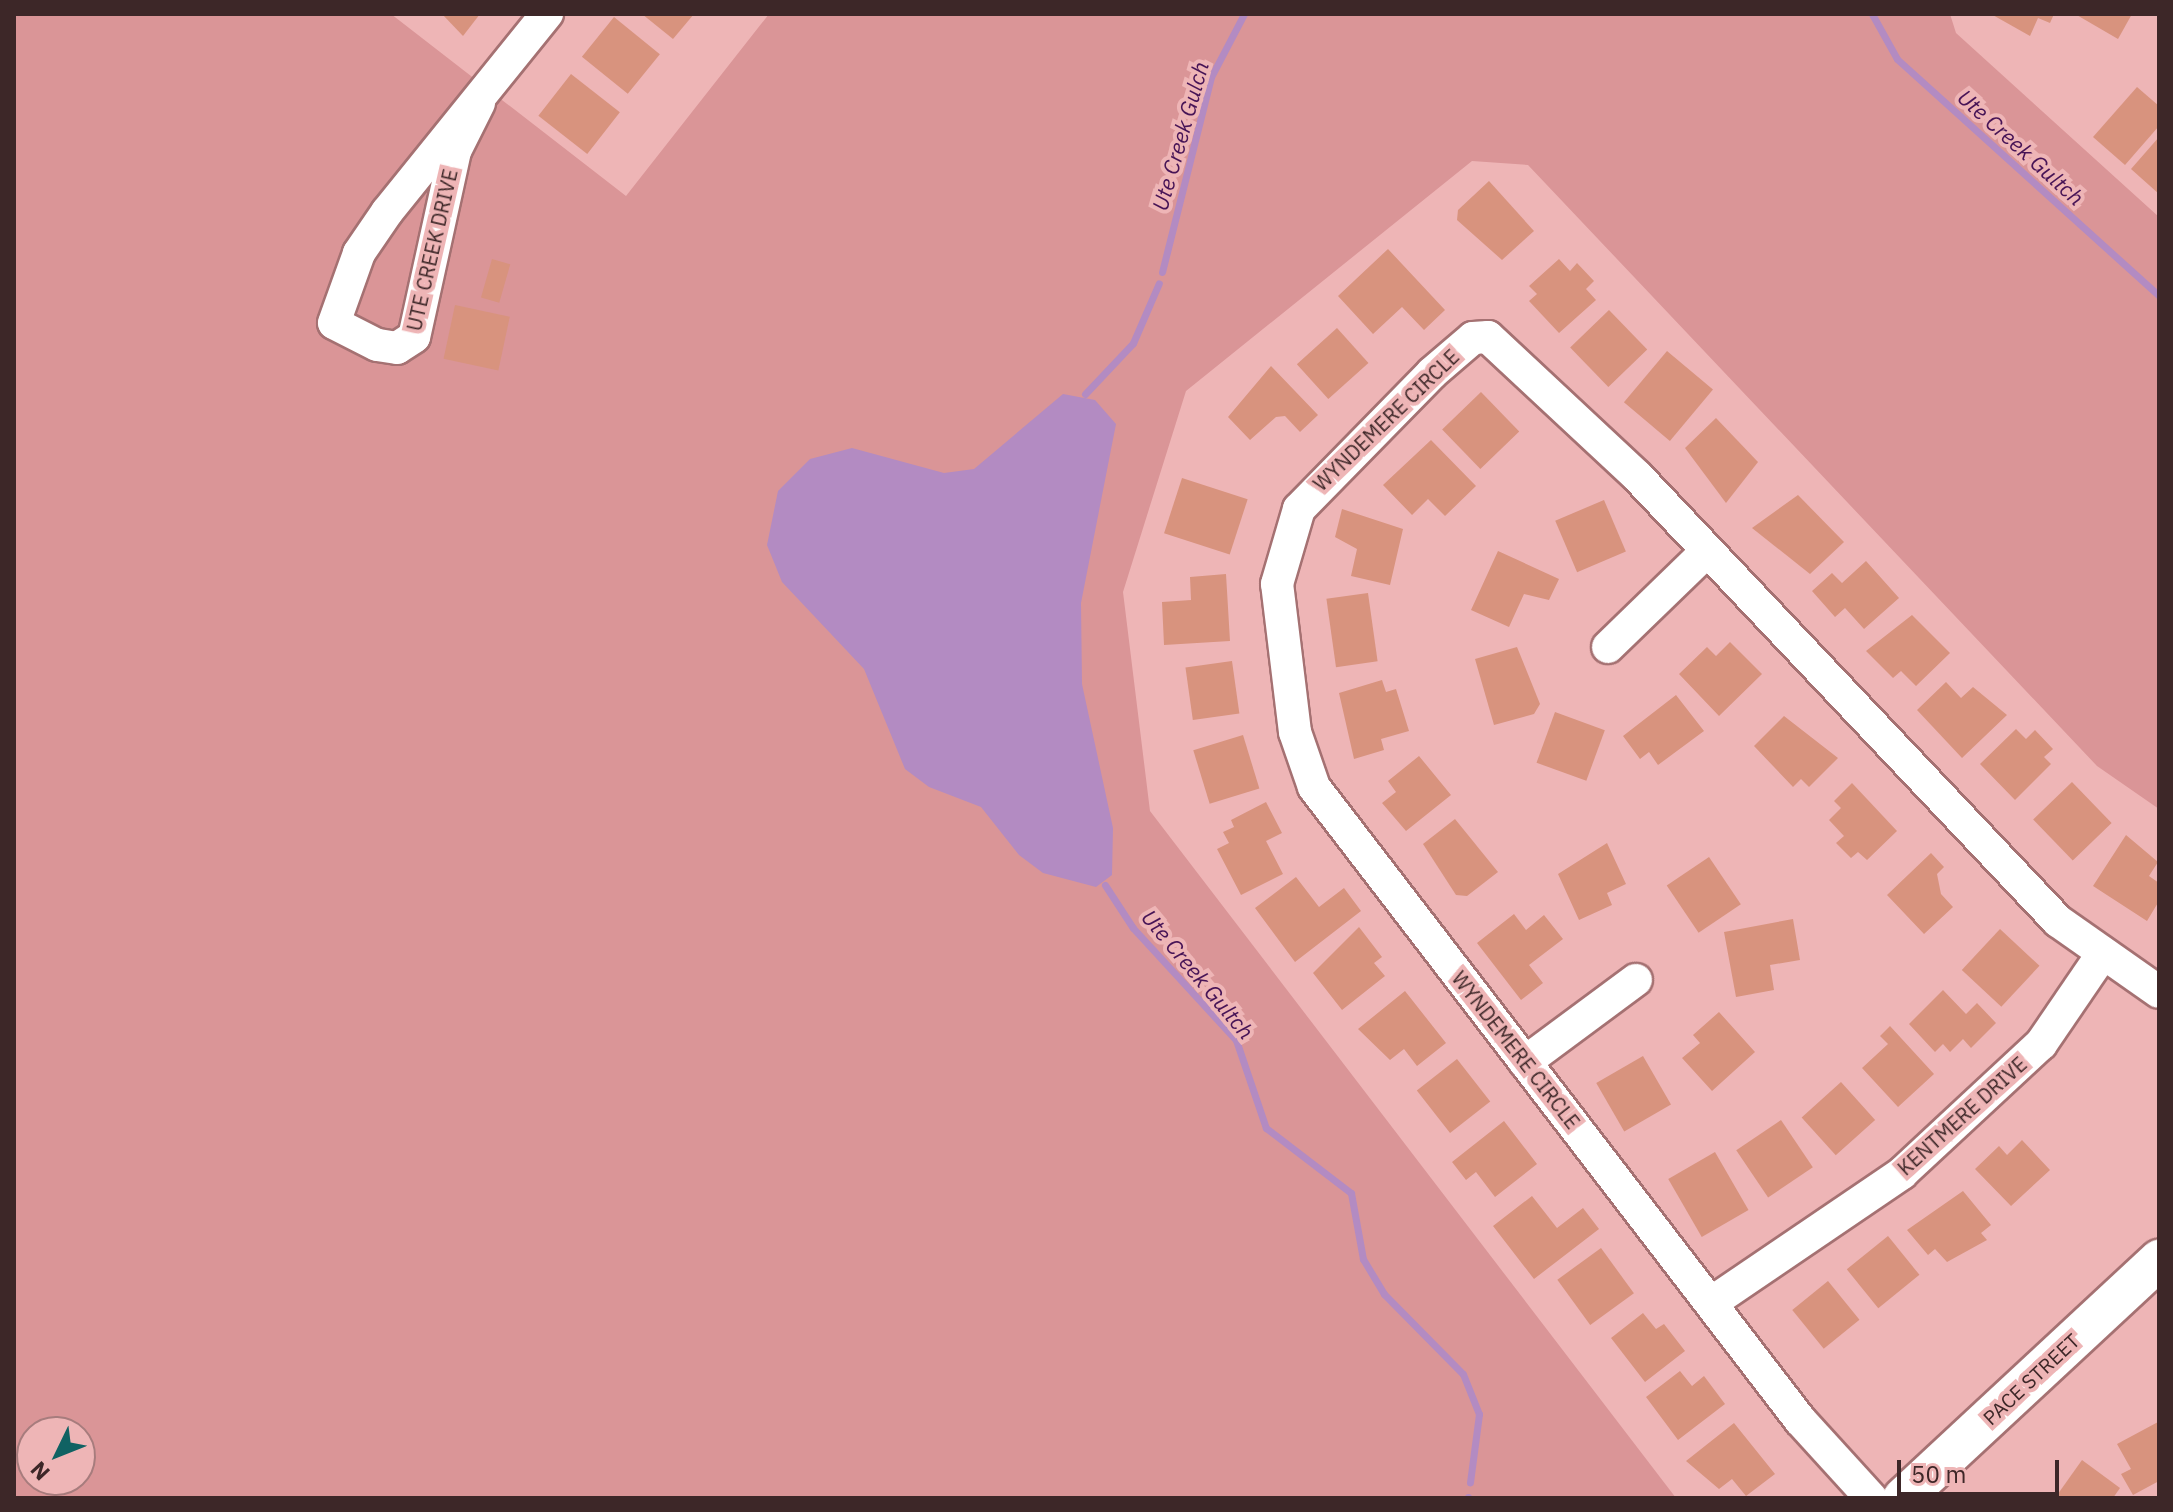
<!DOCTYPE html>
<style>
body{margin:0}
#map{position:relative;width:2173px;height:1512px;overflow:hidden;background:#eeb5b6;font-family:"IBM Plex Sans",sans-serif}
div>[style]{position:absolute}
.green>*{inset:0;background:#da9597}
.water>*{inset:0;background:#b38bc2}
.stream>*{height:7px;margin:-3.5px;padding:0 3.5px;transform-origin:3.5px;border-radius:3.5px;background:#b38bc2}
.building>*{inset:0;background:#d8937e;transform-origin:0 0}
.roads{filter:drop-shadow(2px 0 #a57172) drop-shadow(-2px 0 #a57172) drop-shadow(0 2px #a57172) drop-shadow(0 -2px #a57172)}
.minor>*{height:32px;margin:-16px;padding:0 16px;transform-origin:16px;border-radius:16px;background:#fff}
.major>*{height:40px;margin:-20px;padding:0 20px;transform-origin:20px;border-radius:20px;background:#fff}
span{translate:-50% -50%;white-space:nowrap;text-align:center;line-height:1.15;-webkit-text-stroke:8px #eeb5b6;paint-order:stroke}
.street-label{font-size:20px;color:#3d2728}
.water-label{font-size:22px;color:#471456;font-style:italic}
.frame{position:absolute;inset:0;border:16px solid #3d2728;pointer-events:none}
.north{position:absolute;left:16px;top:1416px;width:80px;height:80px;box-sizing:border-box;background:#eeb5b6;border:2px solid #a77c7d;border-radius:50%;rotate:227deg;font-size:22px;font-weight:700;line-height:32px;text-align:center;color:#3d2728}
.north::after{content:'';display:block;margin:auto;width:28px;height:36px;background:#106263;clip-path:polygon(50% 0,100% 100%,50% 72%,0 100%)}
.scale{position:absolute;left:1897px;top:1460px;width:162px;height:36px;box-sizing:border-box;border:4px solid #3d2728;border-top:0;padding-left:10px;font-size:24px;line-height:28px;white-space:nowrap;color:#3d2728;-webkit-text-stroke:6px #eeb5b6;paint-order:stroke}
</style>
<div id="map">
<div class="green">
<div style="clip-path:polygon(evenodd,14px 14px,391px 14px,626px 196px,769px 14px,1950px 14px,1956px 33px,2159px 217px,2159px 809px,2097px 766px,1528px 165px,1472px 161px,1186px 391px,1123px 592px,1150px 811px,1676px 1498px,14px 1498px,14px 14px,32px 1432px,80px 1432px,80px 1480px,32px 1480px,32px 1432px)"></div>
</div>
<div class="water">
<div style="clip-path:polygon(1063px 394px,1095px 400px,1116px 424px,1081px 603px,1082px 684px,1113px 828px,1112px 875px,1096px 887px,1043px 873px,1019px 855px,981px 807px,929px 787px,905px 769px,864px 669px,782px 582px,767px 545px,778px 491px,810px 459px,852px 448px,944px 473px,974px 469px)"></div>
</div>
<div class="stream">
<div style="left:1872px;top:14px;width:51px;rotate:60.9deg"></div>
<div style="left:1897px;top:59px;width:353px;rotate:42.1deg"></div>
<div style="left:1162px;top:272px;width:201px;rotate:-75.9deg"></div>
<div style="left:1211px;top:77px;width:71px;rotate:-62.4deg"></div>
<div style="left:1085px;top:394px;width:70px;rotate:-46.7deg"></div>
<div style="left:1133px;top:343px;width:65px;rotate:-66.6deg"></div>
<div style="left:1105px;top:885px;width:51px;rotate:56.9deg"></div>
<div style="left:1133px;top:928px;width:152px;rotate:47.4deg"></div>
<div style="left:1236px;top:1040px;width:93px;rotate:71.2deg"></div>
<div style="left:1266px;top:1128px;width:107px;rotate:37.4deg"></div>
<div style="left:1351px;top:1193px;width:67px;rotate:79.7deg"></div>
<div style="left:1363px;top:1259px;width:41px;rotate:59deg"></div>
<div style="left:1384px;top:1294px;width:112px;rotate:45.4deg"></div>
<div style="left:1463px;top:1374px;width:43px;rotate:68.2deg"></div>
<div style="left:1479px;top:1414px;width:69px;rotate:97.5deg"></div>
<div style="left:1468px;top:1498px;width:1px;rotate:-90deg"></div>
</div>
<div class="building">
<div style="clip-path:polygon(442px 14px,480px 14px,463px 36px)"></div>
<div style="clip-path:polygon(642px 14px,694px 14px,673px 39px)"></div>
<div style="clip-path:polygon(1991px 14px,2054px 14px,2050px 23px,2038px 18px,2030px 36px)"></div>
<div style="clip-path:polygon(2075px 14px,2132px 14px,2118px 39px)"></div>
<div style="left:614px;top:17px;width:59px;height:51px;rotate:39deg"></div>
<div style="left:571px;top:74px;width:62px;height:53px;rotate:38deg"></div>
<div style="clip-path:polygon(2137px 87px,2159px 106px,2159px 126px,2125px 165px,2093px 137px)"></div>
<div style="clip-path:polygon(2159px 137px,2159px 194px,2131px 169px)"></div>
<div style="clip-path:polygon(1489px 181px,1534px 231px,1502px 260px,1457px 220px,1458px 210px)"></div>
<div style="clip-path:polygon(1388px 249px,1445px 310px,1424px 330px,1402px 307px,1373px 334px,1338px 296px)"></div>
<div style="left:492px;top:259px;width:19px;height:40px;rotate:16deg"></div>
<div style="clip-path:polygon(1559px 259px,1570px 271px,1577px 263px,1594px 281px,1586px 289px,1596px 300px,1559px 333px,1529px 301px,1537px 294px,1529px 286px)"></div>
<div style="left:455px;top:305px;width:56px;height:55px;rotate:12deg"></div>
<div style="left:1609px;top:310px;width:55px;height:54px;rotate:46deg"></div>
<div style="left:1337px;top:328px;width:47px;height:54px;rotate:48deg"></div>
<div style="left:1667px;top:351px;width:60px;height:67px;rotate:40deg"></div>
<div style="clip-path:polygon(1271px 366px,1318px 415px,1300px 432px,1285px 416px,1276px 417px,1250px 440px,1228px 417px)"></div>
<div style="left:1481px;top:392px;width:55px;height:54px;rotate:46deg"></div>
<div style="clip-path:polygon(1716px 418px,1758px 462px,1726px 503px,1685px 448px)"></div>
<div style="clip-path:polygon(1431px 440px,1476px 486px,1445px 516px,1428px 499px,1412px 515px,1383px 485px)"></div>
<div style="left:1182px;top:478px;width:69px;height:58px;rotate:18deg"></div>
<div style="clip-path:polygon(1798px 495px,1844px 542px,1810px 574px,1752px 528px)"></div>
<div style="left:1604px;top:500px;width:56px;height:53px;rotate:67deg"></div>
<div style="clip-path:polygon(1342px 509px,1403px 529px,1390px 585px,1351px 576px,1357px 549px,1335px 537px)"></div>
<div style="clip-path:polygon(1498px 551px,1559px 579px,1549px 600px,1524px 594px,1509px 627px,1471px 610px)"></div>
<div style="clip-path:polygon(1866px 561px,1899px 598px,1864px 629px,1845px 608px,1835px 617px,1812px 591px,1832px 573px,1842px 583px)"></div>
<div style="clip-path:polygon(1226px 574px,1230px 641px,1164px 645px,1162px 602px,1191px 600px,1190px 577px)"></div>
<div style="left:1368px;top:593px;width:69px;height:42px;rotate:82deg"></div>
<div style="clip-path:polygon(1912px 615px,1950px 653px,1916px 686px,1901px 671px,1893px 678px,1866px 651px)"></div>
<div style="clip-path:polygon(1730px 642px,1762px 674px,1719px 716px,1679px 674px,1707px 647px,1716px 656px)"></div>
<div style="clip-path:polygon(1517px 647px,1540px 704px,1534px 714px,1494px 725px,1475px 659px)"></div>
<div style="left:1232px;top:661px;width:53px;height:47px;rotate:82deg"></div>
<div style="clip-path:polygon(1382px 680px,1386px 692px,1396px 689px,1409px 731px,1381px 739px,1384px 750px,1354px 759px,1339px 693px)"></div>
<div style="clip-path:polygon(1946px 682px,1961px 698px,1973px 687px,2007px 715px,1962px 758px,1917px 710px)"></div>
<div style="clip-path:polygon(1676px 695px,1704px 731px,1658px 765px,1649px 752px,1640px 759px,1623px 736px)"></div>
<div style="left:1555px;top:712px;width:53px;height:54px;rotate:20deg"></div>
<div style="clip-path:polygon(1784px 716px,1838px 758px,1809px 787px,1801px 779px,1793px 787px,1754px 746px)"></div>
<div style="clip-path:polygon(2016px 729px,2026px 739px,2035px 730px,2053px 749px,2044px 757px,2051px 764px,2015px 800px,1980px 764px)"></div>
<div style="left:1243px;top:735px;width:56px;height:52px;rotate:73deg"></div>
<div style="clip-path:polygon(1419px 756px,1451px 795px,1406px 831px,1382px 803px,1396px 792px,1388px 781px)"></div>
<div style="left:2072px;top:782px;width:57px;height:54px;rotate:46deg"></div>
<div style="clip-path:polygon(1852px 783px,1897px 831px,1867px 860px,1858px 852px,1851px 858px,1836px 843px,1844px 836px,1829px 820px,1841px 808px,1834px 801px)"></div>
<div style="clip-path:polygon(1266px 802px,1282px 833px,1266px 841px,1283px 874px,1241px 895px,1217px 849px,1229px 843px,1223px 832px,1234px 827px,1231px 820px)"></div>
<div style="clip-path:polygon(1455px 819px,1498px 872px,1467px 896px,1456px 895px,1423px 844px)"></div>
<div style="clip-path:polygon(2126px 835px,2158px 862px,2149px 876px,2159px 883px,2159px 901px,2147px 921px,2093px 886px)"></div>
<div style="clip-path:polygon(1607px 843px,1626px 884px,1607px 893px,1612px 905px,1579px 920px,1558px 874px)"></div>
<div style="clip-path:polygon(1931px 853px,1944px 867px,1937px 874px,1941px 894px,1953px 907px,1924px 934px,1887px 895px)"></div>
<div style="left:1709px;top:857px;width:57px;height:51px;rotate:56deg"></div>
<div style="clip-path:polygon(1296px 877px,1319px 907px,1344px 888px,1361px 911px,1295px 962px,1255px 908px)"></div>
<div style="clip-path:polygon(1514px 914px,1526px 930px,1544px 915px,1563px 939px,1529px 965px,1543px 983px,1521px 1000px,1477px 943px)"></div>
<div style="clip-path:polygon(1793px 919px,1800px 960px,1770px 965px,1774px 990px,1736px 997px,1724px 932px)"></div>
<div style="clip-path:polygon(1359px 927px,1382px 957px,1374px 963px,1385px 976px,1342px 1010px,1313px 973px)"></div>
<div style="left:2000px;top:929px;width:54px;height:56px;rotate:43deg"></div>
<div style="clip-path:polygon(1943px 990px,1966px 1014px,1977px 1003px,1996px 1023px,1971px 1048px,1963px 1039px,1950px 1052px,1943px 1044px,1935px 1052px,1909px 1024px)"></div>
<div style="clip-path:polygon(1405px 991px,1446px 1043px,1417px 1066px,1404px 1049px,1390px 1060px,1358px 1029px)"></div>
<div style="clip-path:polygon(1719px 1012px,1755px 1052px,1712px 1091px,1682px 1058px,1700px 1043px,1693px 1035px)"></div>
<div style="clip-path:polygon(1890px 1026px,1934px 1074px,1898px 1107px,1862px 1068px,1888px 1044px,1880px 1036px)"></div>
<div style="left:1643px;top:1056px;width:56px;height:54px;rotate:60deg"></div>
<div style="left:1457px;top:1059px;width:54px;height:51px;rotate:52deg"></div>
<div style="left:1841px;top:1082px;width:51px;height:53px;rotate:48deg"></div>
<div style="left:1781px;top:1120px;width:57px;height:54px;rotate:56deg"></div>
<div style="clip-path:polygon(1504px 1121px,1537px 1164px,1495px 1197px,1476px 1172px,1466px 1180px,1452px 1162px)"></div>
<div style="clip-path:polygon(2022px 1140px,2050px 1170px,2011px 1206px,1975px 1169px,1999px 1146px,2007px 1155px)"></div>
<div style="left:1715px;top:1152px;width:67px;height:54px;rotate:60deg"></div>
<div style="clip-path:polygon(1963px 1191px,1991px 1225px,1981px 1233px,1987px 1240px,1947px 1262px,1935px 1249px,1928px 1255px,1907px 1230px)"></div>
<div style="clip-path:polygon(1532px 1196px,1557px 1228px,1583px 1208px,1599px 1229px,1534px 1279px,1493px 1226px)"></div>
<div style="left:1888px;top:1236px;width:50px;height:53px;rotate:51deg"></div>
<div style="left:1601px;top:1248px;width:56px;height:54px;rotate:54deg"></div>
<div style="left:1828px;top:1281px;width:50px;height:46px;rotate:51deg"></div>
<div style="clip-path:polygon(1643px 1313px,1656px 1329px,1664px 1324px,1685px 1351px,1645px 1382px,1611px 1338px)"></div>
<div style="clip-path:polygon(1680px 1371px,1692px 1386px,1704px 1376px,1725px 1404px,1678px 1440px,1646px 1397px)"></div>
<div style="clip-path:polygon(2158px 1422px,2159px 1481px,2133px 1495px,2121px 1474px,2131px 1469px,2117px 1444px)"></div>
<div style="clip-path:polygon(1734px 1423px,1775px 1474px,1746px 1496px,1732px 1479px,1719px 1489px,1686px 1461px)"></div>
<div style="clip-path:polygon(2082px 1460px,2120px 1488px,2113px 1498px,2055px 1498px)"></div>
</div>
<div class="roads">
<div class="minor">
<div style="left:479px;top:103px;width:54px;rotate:116.6deg"></div>
<div style="left:455px;top:151px;width:190px;rotate:102.4deg"></div>
<div style="left:414px;top:337px;width:20px;rotate:147deg"></div>
<div style="left:397px;top:348px;width:20px;rotate:-171deg"></div>
<div style="left:377px;top:345px;width:48px;rotate:-152.9deg"></div>
<div style="left:334px;top:323px;width:74px;rotate:-70.3deg"></div>
<div style="left:359px;top:253px;width:50px;rotate:-55.7deg"></div>
<div style="left:387px;top:212px;width:255px;rotate:-51.1deg"></div>
<div style="left:1608px;top:647px;width:138px;rotate:-44.1deg"></div>
<div style="left:1525px;top:1062px;width:138px;rotate:-36.5deg"></div>
<div style="left:1711px;top:1303px;width:231px;rotate:-34.2deg"></div>
<div style="left:1902px;top:1173px;width:190px;rotate:-42.9deg"></div>
<div style="left:2041px;top:1044px;width:110px;rotate:-55.7deg"></div>
<div style="left:1871px;top:1498px;width:105px;rotate:-132.3deg"></div>
<div style="left:1800px;top:1420px;width:798px;rotate:-127.52deg"></div>
<div style="left:1314px;top:787px;width:58px;rotate:-109.1deg"></div>
<div style="left:1295px;top:732px;width:149px;rotate:-96.9deg"></div>
<div style="left:1277px;top:584px;width:78px;rotate:-73.7deg"></div>
<div style="left:1299px;top:509px;width:190px;rotate:-45.6deg"></div>
<div style="left:1432px;top:373px;width:54px;rotate:-40.5deg"></div>
<div style="left:1473px;top:338px;width:15px;rotate:-4deg"></div>
<div style="left:1488px;top:337px;width:204px;rotate:43deg"></div>
<div style="left:1637px;top:476px;width:613px;rotate:46.59deg"></div>
<div style="left:2058px;top:921px;width:123px;rotate:35.1deg"></div>
</div>
<div class="major">
<div style="left:1903px;top:1498px;width:350px;rotate:-42.9deg"></div>
</div>
</div>
<div class="street-label">
<span style="left:432px;top:250px;rotate:-77deg">UTE CREEK DRIVE</span>
<span style="left:1386px;top:420px;rotate:-44deg">WYNDEMERE CIRCLE</span>
<span style="left:1516px;top:1050px;rotate:52deg">WYNDEMERE CIRCLE</span>
<span style="left:1962px;top:1116px;rotate:-42deg">KENTMERE DRIVE</span>
<span style="left:2031px;top:1379px;rotate:-43deg">PACE STREET</span>
</div>
<div class="water-label">
<span style="left:1180px;top:136px;rotate:-74deg">Ute Creek Gulch</span>
<span style="left:2021px;top:147px;rotate:42deg">Ute Creek Gultch</span>
<span style="left:1198px;top:974px;rotate:50deg">Ute Creek Gultch</span>
</div>
<div class="frame"></div>
<div class="north">N</div>
<div class="scale">50 m</div>
</div>
